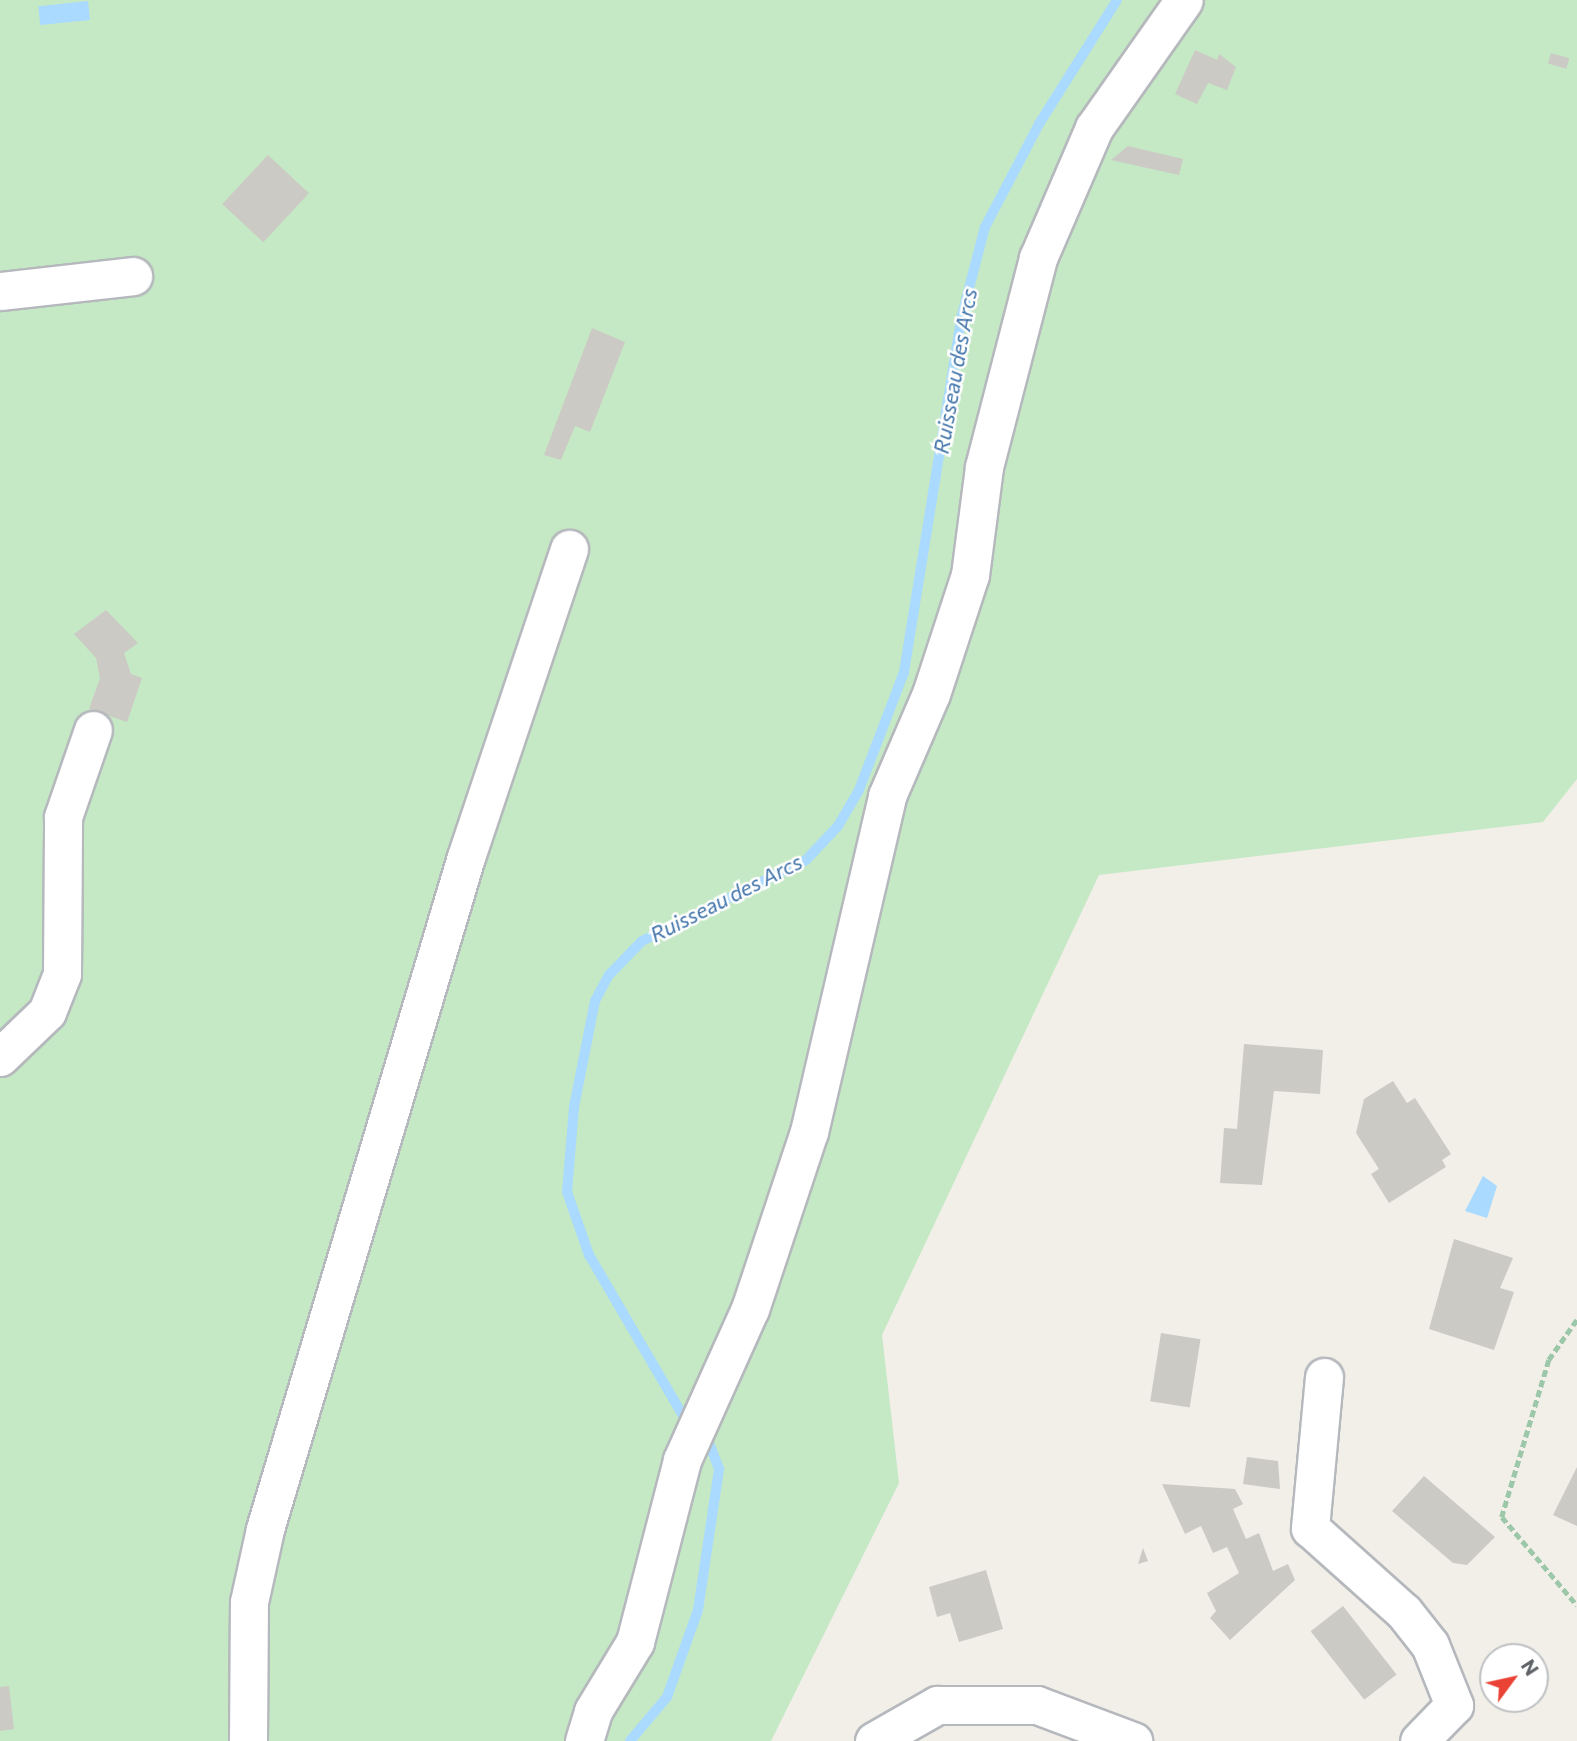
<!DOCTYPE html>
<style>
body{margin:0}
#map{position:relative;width:1577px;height:1741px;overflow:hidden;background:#f1efe8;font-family:Commissioner,sans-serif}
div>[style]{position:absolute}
.green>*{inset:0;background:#c5e8c5}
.water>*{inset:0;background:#aadaff;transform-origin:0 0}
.stream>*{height:10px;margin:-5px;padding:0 5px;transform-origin:5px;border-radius:5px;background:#aadaff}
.building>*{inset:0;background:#cccac5;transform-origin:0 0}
.path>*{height:4.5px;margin-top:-2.25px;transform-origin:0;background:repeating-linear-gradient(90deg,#9cc7a9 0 7px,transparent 0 10.5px)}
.roads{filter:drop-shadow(2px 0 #b5b8bc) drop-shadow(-2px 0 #b5b8bc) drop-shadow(0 2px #b5b8bc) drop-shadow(0 -2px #b5b8bc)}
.minor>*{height:37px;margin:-18.5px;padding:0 18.5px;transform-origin:18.5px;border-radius:18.5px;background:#fff}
span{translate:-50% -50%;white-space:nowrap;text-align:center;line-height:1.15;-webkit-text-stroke:5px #fff;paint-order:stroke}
.water-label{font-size:21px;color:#4174aa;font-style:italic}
.north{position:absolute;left:1479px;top:1643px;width:70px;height:70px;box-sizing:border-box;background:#fff;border:2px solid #bfc1c3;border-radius:50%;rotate:57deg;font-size:19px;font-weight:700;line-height:28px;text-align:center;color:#5f6368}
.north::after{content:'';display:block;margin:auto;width:24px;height:32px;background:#ea4335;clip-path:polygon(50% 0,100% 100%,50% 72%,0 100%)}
</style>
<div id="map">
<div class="green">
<div style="clip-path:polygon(0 0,1577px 0,1577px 779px,1543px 822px,1099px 875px,882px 1335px,899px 1483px,771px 1741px,0 1741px)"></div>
</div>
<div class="water">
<div style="left:88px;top:1px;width:19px;height:50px;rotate:84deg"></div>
<div style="clip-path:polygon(1483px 1176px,1497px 1186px,1487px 1218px,1465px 1211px)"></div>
</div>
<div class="stream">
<div style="left:689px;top:1426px;width:198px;rotate:-120.3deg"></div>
<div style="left:589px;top:1255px;width:67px;rotate:-109.2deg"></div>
<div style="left:567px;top:1192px;width:85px;rotate:-85.3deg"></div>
<div style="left:574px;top:1107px;width:108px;rotate:-78.8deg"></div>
<div style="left:595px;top:1001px;width:30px;rotate:-62deg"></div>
<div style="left:609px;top:975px;width:47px;rotate:-45.9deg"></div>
<div style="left:642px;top:941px;width:183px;rotate:-26.3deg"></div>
<div style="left:806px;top:860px;width:47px;rotate:-46.7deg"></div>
<div style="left:838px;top:826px;width:42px;rotate:-59.7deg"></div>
<div style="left:859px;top:790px;width:126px;rotate:-69.1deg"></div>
<div style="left:904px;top:672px;width:358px;rotate:-80.8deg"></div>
<div style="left:961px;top:319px;width:95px;rotate:-75.4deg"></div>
<div style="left:985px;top:227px;width:116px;rotate:-62.3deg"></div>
<div style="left:1039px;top:124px;width:146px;rotate:-57.8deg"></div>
<div style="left:630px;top:1741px;width:57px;rotate:-49.9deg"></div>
<div style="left:667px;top:1697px;width:92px;rotate:-70.4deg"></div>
<div style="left:698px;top:1610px;width:143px;rotate:-81.5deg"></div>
<div style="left:719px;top:1469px;width:25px;rotate:-111deg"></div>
<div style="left:710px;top:1446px;width:13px;rotate:-148deg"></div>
</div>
<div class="building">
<div style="clip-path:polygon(1195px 50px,1217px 60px,1219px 54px,1236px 67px,1227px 90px,1208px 83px,1197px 104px,1175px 94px)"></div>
<div style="left:1551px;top:53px;width:19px;height:11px;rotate:16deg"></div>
<div style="clip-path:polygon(1128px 146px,1183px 159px,1179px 175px,1111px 160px)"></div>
<div style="left:268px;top:155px;width:56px;height:67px;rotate:43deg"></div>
<div style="clip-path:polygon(592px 328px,625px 342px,590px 432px,575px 426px,561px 460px,544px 455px)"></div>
<div style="clip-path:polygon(106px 610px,138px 643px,124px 653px,131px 674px,142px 678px,127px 722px,89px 709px,100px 678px,96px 658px,74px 634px)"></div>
<div style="clip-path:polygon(1244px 1044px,1323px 1050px,1320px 1094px,1274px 1091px,1262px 1185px,1220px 1183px,1224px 1128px,1237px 1129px)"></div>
<div style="clip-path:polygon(1393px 1081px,1407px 1103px,1415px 1098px,1451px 1154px,1442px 1160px,1446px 1167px,1389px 1203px,1371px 1174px,1379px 1169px,1356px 1133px,1364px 1099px)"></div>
<div style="clip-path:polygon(1454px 1239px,1513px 1258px,1500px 1288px,1514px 1292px,1494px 1350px,1429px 1329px)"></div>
<div style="left:1161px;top:1333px;width:40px;height:69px;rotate:9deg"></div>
<div style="clip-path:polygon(1247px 1457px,1278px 1461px,1280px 1489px,1243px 1484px)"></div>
<div style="clip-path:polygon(1577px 1467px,1577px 1526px,1553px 1515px)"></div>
<div style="clip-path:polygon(1424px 1476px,1495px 1537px,1467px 1565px,1453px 1563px,1392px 1511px)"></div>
<div style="clip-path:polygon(1162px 1484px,1235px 1489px,1243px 1504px,1233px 1509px,1246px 1539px,1259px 1533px,1273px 1571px,1288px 1564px,1295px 1580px,1230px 1640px,1210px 1618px,1216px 1611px,1207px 1593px,1239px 1573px,1227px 1547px,1213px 1553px,1201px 1526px,1185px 1534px)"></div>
<div style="clip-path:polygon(1143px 1548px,1148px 1561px,1138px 1564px)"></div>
<div style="clip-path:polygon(986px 1570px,1003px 1629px,959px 1642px,950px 1613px,937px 1617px,929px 1587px)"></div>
<div style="left:1343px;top:1606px;width:87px;height:41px;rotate:52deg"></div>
<div style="clip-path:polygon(9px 1686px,14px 1729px,0 1731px,0 1687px)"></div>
</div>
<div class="path">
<div style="left:1577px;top:1320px;width:49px;rotate:125deg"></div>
<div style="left:1549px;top:1360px;width:164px;rotate:106.7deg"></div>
<div style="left:1502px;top:1517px;width:116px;rotate:49.6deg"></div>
</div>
<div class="roads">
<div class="minor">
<div style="left:0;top:291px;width:134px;rotate:-6.4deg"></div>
<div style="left:0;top:1057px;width:65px;rotate:-43.8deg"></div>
<div style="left:47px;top:1012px;width:41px;rotate:-68.5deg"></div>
<div style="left:62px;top:974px;width:157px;rotate:-89.6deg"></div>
<div style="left:63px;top:817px;width:92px;rotate:-71deg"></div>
<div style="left:1324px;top:1377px;width:152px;rotate:95.3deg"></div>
<div style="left:1310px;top:1528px;width:126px;rotate:41.8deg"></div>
<div style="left:1404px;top:1612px;width:42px;rotate:51.8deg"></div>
<div style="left:1430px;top:1645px;width:65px;rotate:68.2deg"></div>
<div style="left:1454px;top:1705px;width:50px;rotate:134.2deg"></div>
<div style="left:248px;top:1741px;width:139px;rotate:-89.6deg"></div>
<div style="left:249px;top:1602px;width:75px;rotate:-77.6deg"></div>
<div style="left:265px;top:1529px;width:701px;rotate:-73.35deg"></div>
<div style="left:466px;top:857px;width:325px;rotate:-71.5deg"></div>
<div style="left:584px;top:1741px;width:31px;rotate:-73deg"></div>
<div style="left:593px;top:1711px;width:81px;rotate:-58.7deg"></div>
<div style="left:635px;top:1642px;width:188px;rotate:-75.5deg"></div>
<div style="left:682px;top:1460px;width:166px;rotate:-65.8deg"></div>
<div style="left:750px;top:1309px;width:187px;rotate:-71.6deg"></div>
<div style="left:809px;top:1132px;width:345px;rotate:-76.9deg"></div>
<div style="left:887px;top:796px;width:111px;rotate:-66.7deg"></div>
<div style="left:931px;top:694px;width:125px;rotate:-71.9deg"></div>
<div style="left:970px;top:575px;width:109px;rotate:-82.6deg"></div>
<div style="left:984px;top:467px;width:216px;rotate:-75.5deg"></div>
<div style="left:1038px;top:258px;width:142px;rotate:-66.7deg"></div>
<div style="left:1094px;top:128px;width:156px;rotate:-54.9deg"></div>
<div style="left:874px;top:1741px;width:73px;rotate:-29.7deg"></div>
<div style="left:937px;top:1705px;width:100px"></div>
<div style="left:1037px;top:1705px;width:103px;rotate:20.6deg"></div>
</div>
</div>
<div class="water-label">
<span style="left:955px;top:371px;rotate:-80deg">Ruisseau des Arcs</span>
<span style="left:726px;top:898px;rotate:-27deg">Ruisseau des Arcs</span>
</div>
<div class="north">N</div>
</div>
